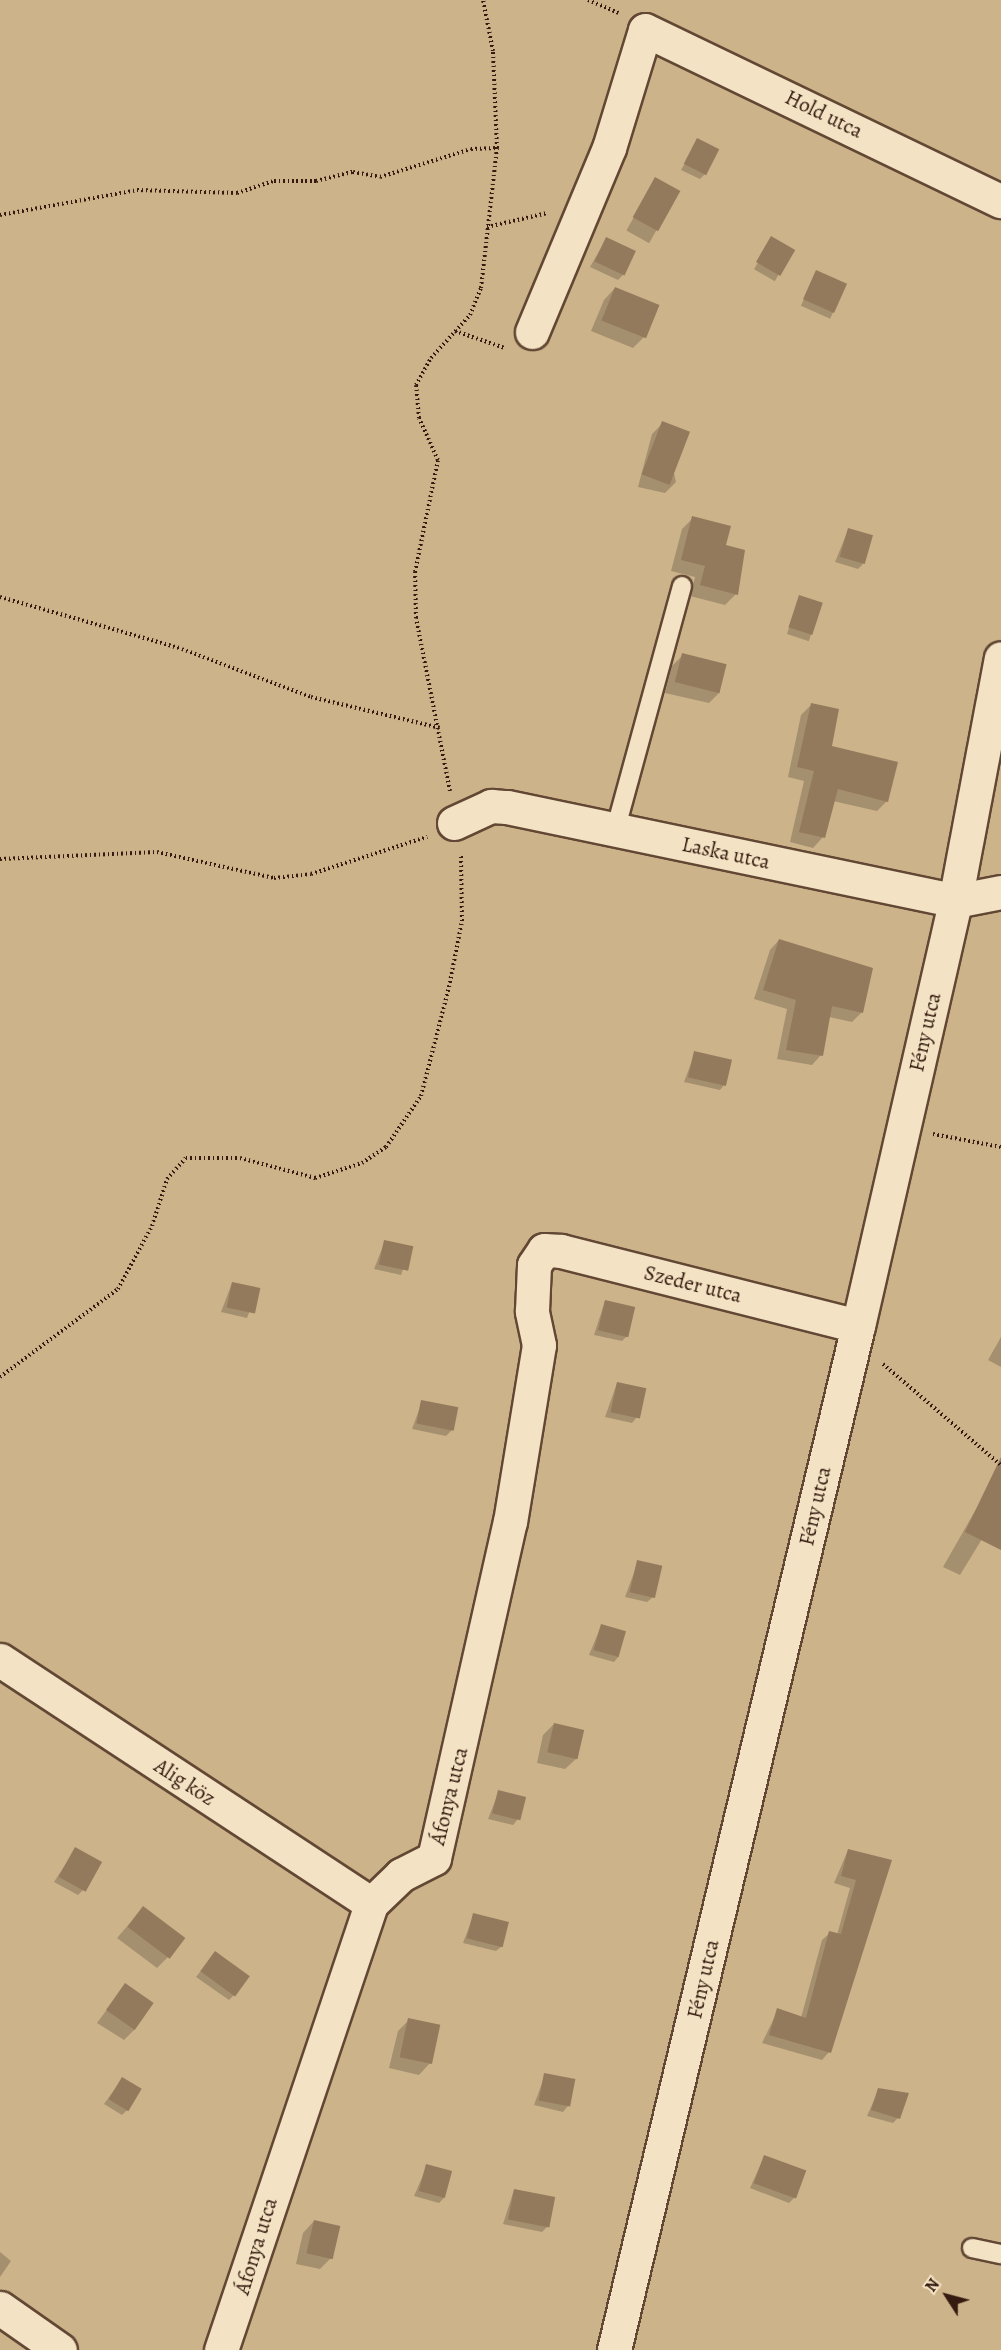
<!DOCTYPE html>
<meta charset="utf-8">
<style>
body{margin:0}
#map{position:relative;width:1001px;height:2350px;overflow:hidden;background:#ecd2a3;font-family:Alegreya,serif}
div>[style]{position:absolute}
.green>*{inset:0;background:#cdb38a;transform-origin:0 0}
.shadow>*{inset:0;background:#0003;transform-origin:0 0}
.building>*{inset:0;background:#947a5c;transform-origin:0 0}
.path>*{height:4px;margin-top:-2px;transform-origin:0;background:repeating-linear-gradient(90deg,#341a0f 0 1.5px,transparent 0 4.5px)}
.roads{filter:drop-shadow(2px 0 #624834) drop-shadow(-2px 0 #624834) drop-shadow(0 2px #624834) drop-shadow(0 -2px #624834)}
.service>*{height:18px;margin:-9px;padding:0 9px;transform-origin:9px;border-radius:9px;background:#f3e2c3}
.minor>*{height:33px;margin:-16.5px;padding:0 16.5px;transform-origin:16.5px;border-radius:16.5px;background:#f3e2c3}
span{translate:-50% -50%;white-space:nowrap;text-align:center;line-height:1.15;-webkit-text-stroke:6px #f3e2c3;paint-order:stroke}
.street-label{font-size:21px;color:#341a0f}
.north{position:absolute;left:917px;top:2266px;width:60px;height:60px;-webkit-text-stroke:4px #f3e2c3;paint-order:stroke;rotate:306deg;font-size:16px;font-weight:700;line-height:24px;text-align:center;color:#341a0f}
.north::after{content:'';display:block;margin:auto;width:21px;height:27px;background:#341a0f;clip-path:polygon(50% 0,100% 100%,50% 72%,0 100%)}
</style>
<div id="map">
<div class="green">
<div style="left:0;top:0;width:1001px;height:2350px"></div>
</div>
<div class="shadow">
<div style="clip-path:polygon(698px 140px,705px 174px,700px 179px,681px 170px)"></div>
<div style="left:655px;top:179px;width:26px;height:59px;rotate:29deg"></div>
<div style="left:772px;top:238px;width:24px;height:36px;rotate:30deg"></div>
<div style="clip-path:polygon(606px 239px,623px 275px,618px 280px,590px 267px)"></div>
<div style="left:816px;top:272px;width:32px;height:37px;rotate:24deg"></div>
<div style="clip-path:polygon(615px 288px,644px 337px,633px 348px,591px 331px,604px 300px)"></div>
<div style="clip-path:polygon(663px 423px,676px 482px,665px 493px,638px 487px,652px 434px)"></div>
<div style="clip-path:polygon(693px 518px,724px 546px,736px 594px,725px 605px,690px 596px,695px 577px,671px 571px,682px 529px)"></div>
<div style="clip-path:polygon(848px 530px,863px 564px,858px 569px,835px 562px)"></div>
<div style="left:799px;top:597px;width:23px;height:39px;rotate:18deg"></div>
<div style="clip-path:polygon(683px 655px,720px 692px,709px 703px,665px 693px,672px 666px)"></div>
<div style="clip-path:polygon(811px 705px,830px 747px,887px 801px,877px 811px,833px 801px,823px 837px,813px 848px,790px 842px,804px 781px,788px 777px,801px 715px)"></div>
<div style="clip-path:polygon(779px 940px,871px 969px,861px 1013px,852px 1022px,829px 1017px,821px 1055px,812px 1065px,777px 1059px,787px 1009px,754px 999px,770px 950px)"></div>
<div style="clip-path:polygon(695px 1053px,725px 1084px,720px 1090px,684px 1082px)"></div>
<div style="clip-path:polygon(385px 1241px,411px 1247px,401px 1275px,374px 1269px)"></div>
<div style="clip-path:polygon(232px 1283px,258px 1289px,247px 1318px,221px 1312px)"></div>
<div style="clip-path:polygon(605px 1301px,627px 1336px,622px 1341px,594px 1335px)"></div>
<div style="clip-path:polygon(1001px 1337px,1001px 1367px,988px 1360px)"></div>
<div style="clip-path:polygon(617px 1383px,637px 1417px,632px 1423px,605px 1417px)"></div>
<div style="clip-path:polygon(422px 1402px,452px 1430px,446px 1436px,412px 1429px)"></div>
<div style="clip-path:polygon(983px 1497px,1001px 1502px,1001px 1508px,960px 1575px,943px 1567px)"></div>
<div style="clip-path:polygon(638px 1562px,653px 1597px,647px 1602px,625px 1597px)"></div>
<div style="clip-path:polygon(601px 1626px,619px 1656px,614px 1662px,589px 1655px)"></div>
<div style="clip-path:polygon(554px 1724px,577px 1758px,565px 1769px,537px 1763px,543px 1735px)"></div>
<div style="clip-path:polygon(499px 1791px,518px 1819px,513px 1825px,488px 1819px)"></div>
<div style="clip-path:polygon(76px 1848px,83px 1890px,78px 1895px,54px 1882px)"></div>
<div style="clip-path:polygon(848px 1850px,890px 1861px,829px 2052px,822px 2060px,762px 2043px,778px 2010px,801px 2018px,822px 1940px,830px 1933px,837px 1935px,850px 1888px,834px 1883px)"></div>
<div style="clip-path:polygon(143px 1908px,168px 1957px,157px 1968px,117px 1938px)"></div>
<div style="clip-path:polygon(474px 1914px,502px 1946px,496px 1951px,463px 1943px)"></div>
<div style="clip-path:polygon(215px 1953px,234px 1995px,229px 2000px,196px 1977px)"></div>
<div style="clip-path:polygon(125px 1985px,135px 2029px,124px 2040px,97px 2023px)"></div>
<div style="clip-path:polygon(409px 2020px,430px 2063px,419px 2075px,389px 2068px,398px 2031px)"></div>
<div style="clip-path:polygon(545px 2075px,568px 2106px,563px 2112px,534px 2105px)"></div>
<div style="clip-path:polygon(122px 2079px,127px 2110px,122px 2115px,104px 2104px)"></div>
<div style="clip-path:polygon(879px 2089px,898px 2118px,893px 2123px,867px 2116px)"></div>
<div style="clip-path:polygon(764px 2157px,795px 2197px,789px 2203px,750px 2188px)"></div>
<div style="clip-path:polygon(427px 2166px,444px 2198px,439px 2203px,414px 2196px)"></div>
<div style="clip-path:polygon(514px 2190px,547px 2227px,542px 2232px,503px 2224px)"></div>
<div style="clip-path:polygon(314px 2221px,331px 2258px,320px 2269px,296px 2264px,303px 2233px)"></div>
<div style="clip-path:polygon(0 2252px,11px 2261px,0 2277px)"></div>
</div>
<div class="building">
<div style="left:697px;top:138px;width:25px;height:29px;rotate:27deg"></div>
<div style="left:655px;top:177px;width:29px;height:46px;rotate:29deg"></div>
<div style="left:771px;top:236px;width:28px;height:30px;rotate:30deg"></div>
<div style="left:606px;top:237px;width:33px;height:27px;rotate:25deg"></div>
<div style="left:816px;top:270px;width:34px;height:32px;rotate:24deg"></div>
<div style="left:615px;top:287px;width:48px;height:36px;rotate:22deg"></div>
<div style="left:662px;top:421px;width:30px;height:57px;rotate:21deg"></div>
<div style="clip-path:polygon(692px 516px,731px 526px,726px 545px,745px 550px,738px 595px,700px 585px,705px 566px,681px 560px)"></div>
<div style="left:848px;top:528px;width:26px;height:30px;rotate:16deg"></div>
<div style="left:799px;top:595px;width:25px;height:34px;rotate:18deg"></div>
<div style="left:682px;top:653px;width:46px;height:30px;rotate:14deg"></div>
<div style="clip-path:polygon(811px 703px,839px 709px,832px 746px,898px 762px,888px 802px,838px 789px,825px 838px,799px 832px,814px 771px,797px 767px)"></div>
<div style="clip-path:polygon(779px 939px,873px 968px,863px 1013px,832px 1006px,823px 1056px,786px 1050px,796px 1000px,763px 990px)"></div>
<div style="left:694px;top:1051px;width:39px;height:27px;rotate:13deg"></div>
<div style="left:384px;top:1240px;width:30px;height:25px;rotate:12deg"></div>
<div style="left:232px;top:1282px;width:29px;height:26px;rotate:12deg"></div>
<div style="left:605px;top:1300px;width:31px;height:31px;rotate:13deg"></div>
<div style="left:617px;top:1382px;width:30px;height:31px;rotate:12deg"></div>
<div style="left:421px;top:1400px;width:38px;height:24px;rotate:11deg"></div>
<div style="clip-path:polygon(1001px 1457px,1001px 1550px,965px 1532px)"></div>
<div style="left:637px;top:1560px;width:26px;height:33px;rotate:13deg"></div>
<div style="left:601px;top:1624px;width:26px;height:27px;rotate:16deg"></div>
<div style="left:554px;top:1723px;width:31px;height:30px;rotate:13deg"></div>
<div style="left:498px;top:1790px;width:29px;height:24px;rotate:14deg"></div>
<div style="left:75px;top:1847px;width:31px;height:34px;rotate:29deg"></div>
<div style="clip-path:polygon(848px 1849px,892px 1860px,831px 2053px,769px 2035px,777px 2008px,806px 2018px,829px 1931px,841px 1934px,856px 1880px,841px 1876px)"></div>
<div style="left:143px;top:1906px;width:53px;height:26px;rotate:37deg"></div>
<div style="left:473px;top:1913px;width:37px;height:26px;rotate:14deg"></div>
<div style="left:215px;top:1951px;width:43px;height:25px;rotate:36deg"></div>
<div style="left:125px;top:1983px;width:35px;height:33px;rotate:35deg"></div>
<div style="left:408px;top:2018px;width:33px;height:40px;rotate:12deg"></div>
<div style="left:544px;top:2073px;width:32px;height:28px;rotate:11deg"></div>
<div style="left:122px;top:2077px;width:23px;height:26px;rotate:31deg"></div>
<div style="clip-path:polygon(878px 2088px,909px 2093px,900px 2119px,871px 2110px)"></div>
<div style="left:764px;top:2155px;width:45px;height:30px;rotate:20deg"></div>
<div style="left:426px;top:2164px;width:27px;height:28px;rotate:15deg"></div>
<div style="left:514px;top:2189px;width:42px;height:31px;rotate:11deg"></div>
<div style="left:314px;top:2220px;width:27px;height:34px;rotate:13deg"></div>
</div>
<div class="path">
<div style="left:588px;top:0;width:33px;rotate:23deg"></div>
<div style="left:0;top:215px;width:139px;rotate:-10.3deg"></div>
<div style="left:137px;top:190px;width:100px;rotate:1.7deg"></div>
<div style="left:237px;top:193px;width:39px;rotate:-18deg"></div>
<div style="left:274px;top:181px;width:42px"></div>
<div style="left:316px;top:181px;width:38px;rotate:-14deg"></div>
<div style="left:353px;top:172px;width:27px;rotate:10deg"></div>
<div style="left:380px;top:177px;width:95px;rotate:-17.1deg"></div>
<div style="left:471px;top:149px;width:26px;rotate:-2deg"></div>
<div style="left:487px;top:227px;width:62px;rotate:-13.1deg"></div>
<div style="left:455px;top:331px;width:53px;rotate:18.8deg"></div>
<div style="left:0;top:597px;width:189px;rotate:15.9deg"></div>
<div style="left:182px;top:649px;width:138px;rotate:20.4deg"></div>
<div style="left:311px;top:697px;width:133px;rotate:13.5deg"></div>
<div style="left:450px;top:791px;width:176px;rotate:-101.1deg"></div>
<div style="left:416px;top:618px;width:46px;rotate:-91.2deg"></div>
<div style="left:415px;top:572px;width:114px;rotate:-78.4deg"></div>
<div style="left:438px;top:460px;width:46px;rotate:-114.3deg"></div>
<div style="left:419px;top:418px;width:33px;rotate:-95deg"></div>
<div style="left:416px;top:385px;width:31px;rotate:-61deg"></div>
<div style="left:431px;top:358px;width:58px;rotate:-47.8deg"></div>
<div style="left:470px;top:315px;width:29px;rotate:-68deg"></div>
<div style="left:481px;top:288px;width:141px;rotate:-83.5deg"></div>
<div style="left:497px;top:148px;width:97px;rotate:-92.4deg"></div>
<div style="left:493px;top:51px;width:52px;rotate:-101.1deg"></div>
<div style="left:0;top:859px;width:157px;rotate:-2.6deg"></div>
<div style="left:157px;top:852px;width:120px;rotate:12.5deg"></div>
<div style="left:274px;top:878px;width:37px;rotate:-6deg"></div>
<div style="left:311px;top:874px;width:122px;rotate:-17.7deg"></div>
<div style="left:933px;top:1134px;width:69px;rotate:10.8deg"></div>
<div style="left:883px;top:1364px;width:155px;rotate:40.6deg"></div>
<div style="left:0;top:1377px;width:147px;rotate:-36.7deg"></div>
<div style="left:118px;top:1289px;width:72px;rotate:-61.6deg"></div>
<div style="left:152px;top:1226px;width:49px;rotate:-72.3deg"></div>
<div style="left:167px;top:1179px;width:28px;rotate:-48deg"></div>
<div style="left:186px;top:1158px;width:54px"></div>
<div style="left:240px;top:1158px;width:78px;rotate:14.9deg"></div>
<div style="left:315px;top:1178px;width:49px;rotate:-17.7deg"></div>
<div style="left:362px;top:1163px;width:29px;rotate:-34deg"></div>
<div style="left:386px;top:1147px;width:62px;rotate:-55.5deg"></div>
<div style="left:421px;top:1096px;width:113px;rotate:-75.6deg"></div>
<div style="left:449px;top:987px;width:67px;rotate:-78.9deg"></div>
<div style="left:462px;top:921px;width:66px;rotate:-90.9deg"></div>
</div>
<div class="roads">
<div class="service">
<div style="left:615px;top:831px;width:254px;rotate:-74.7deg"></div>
<div style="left:972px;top:2248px;width:30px;rotate:12deg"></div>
</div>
<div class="minor">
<div style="left:532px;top:332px;width:199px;rotate:-67.3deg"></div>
<div style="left:609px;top:148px;width:123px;rotate:-73deg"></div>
<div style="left:645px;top:30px;width:395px;rotate:25.7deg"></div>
<div style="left:454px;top:823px;width:41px;rotate:-24.7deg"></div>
<div style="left:491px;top:806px;width:16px;rotate:4deg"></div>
<div style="left:507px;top:807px;width:458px;rotate:11.8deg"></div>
<div style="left:955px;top:901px;width:47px;rotate:-11.1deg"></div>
<div style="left:0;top:1660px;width:444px;rotate:33.3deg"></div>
<div style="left:0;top:2308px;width:73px;rotate:35deg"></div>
<div style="left:221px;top:2350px;width:471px;rotate:-71.4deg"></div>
<div style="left:371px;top:1904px;width:42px;rotate:-44deg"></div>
<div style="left:401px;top:1875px;width:37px;rotate:-27deg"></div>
<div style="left:434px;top:1858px;width:344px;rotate:-77.3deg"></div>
<div style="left:510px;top:1522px;width:179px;rotate:-80.7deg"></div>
<div style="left:539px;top:1345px;width:35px;rotate:-102deg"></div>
<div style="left:532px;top:1311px;width:46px;rotate:-87.5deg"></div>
<div style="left:534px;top:1265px;width:18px;rotate:-56deg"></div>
<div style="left:544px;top:1250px;width:17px;rotate:3deg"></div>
<div style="left:561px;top:1251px;width:306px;rotate:14.2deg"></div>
<div style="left:614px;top:2350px;width:1053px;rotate:-76.6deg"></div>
<div style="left:858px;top:1326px;width:436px;rotate:-77.1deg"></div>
<div style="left:955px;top:901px;width:247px;rotate:-79.3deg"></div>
</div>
</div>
<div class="street-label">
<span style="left:824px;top:114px;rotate:26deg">Hold utca</span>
<span style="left:726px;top:853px;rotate:12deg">Laska utca</span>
<span style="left:925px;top:1032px;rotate:-77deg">Fény utca</span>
<span style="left:693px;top:1284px;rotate:14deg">Szeder utca</span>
<span style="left:815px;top:1506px;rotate:-77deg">Fény utca</span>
<span style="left:185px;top:1782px;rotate:33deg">Alig köz</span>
<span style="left:449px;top:1796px;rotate:-76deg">Áfonya utca</span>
<span style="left:703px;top:1979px;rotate:-77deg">Fény utca</span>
<span style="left:256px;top:2246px;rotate:-73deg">Áfonya utca</span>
</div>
<div class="north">N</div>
</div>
